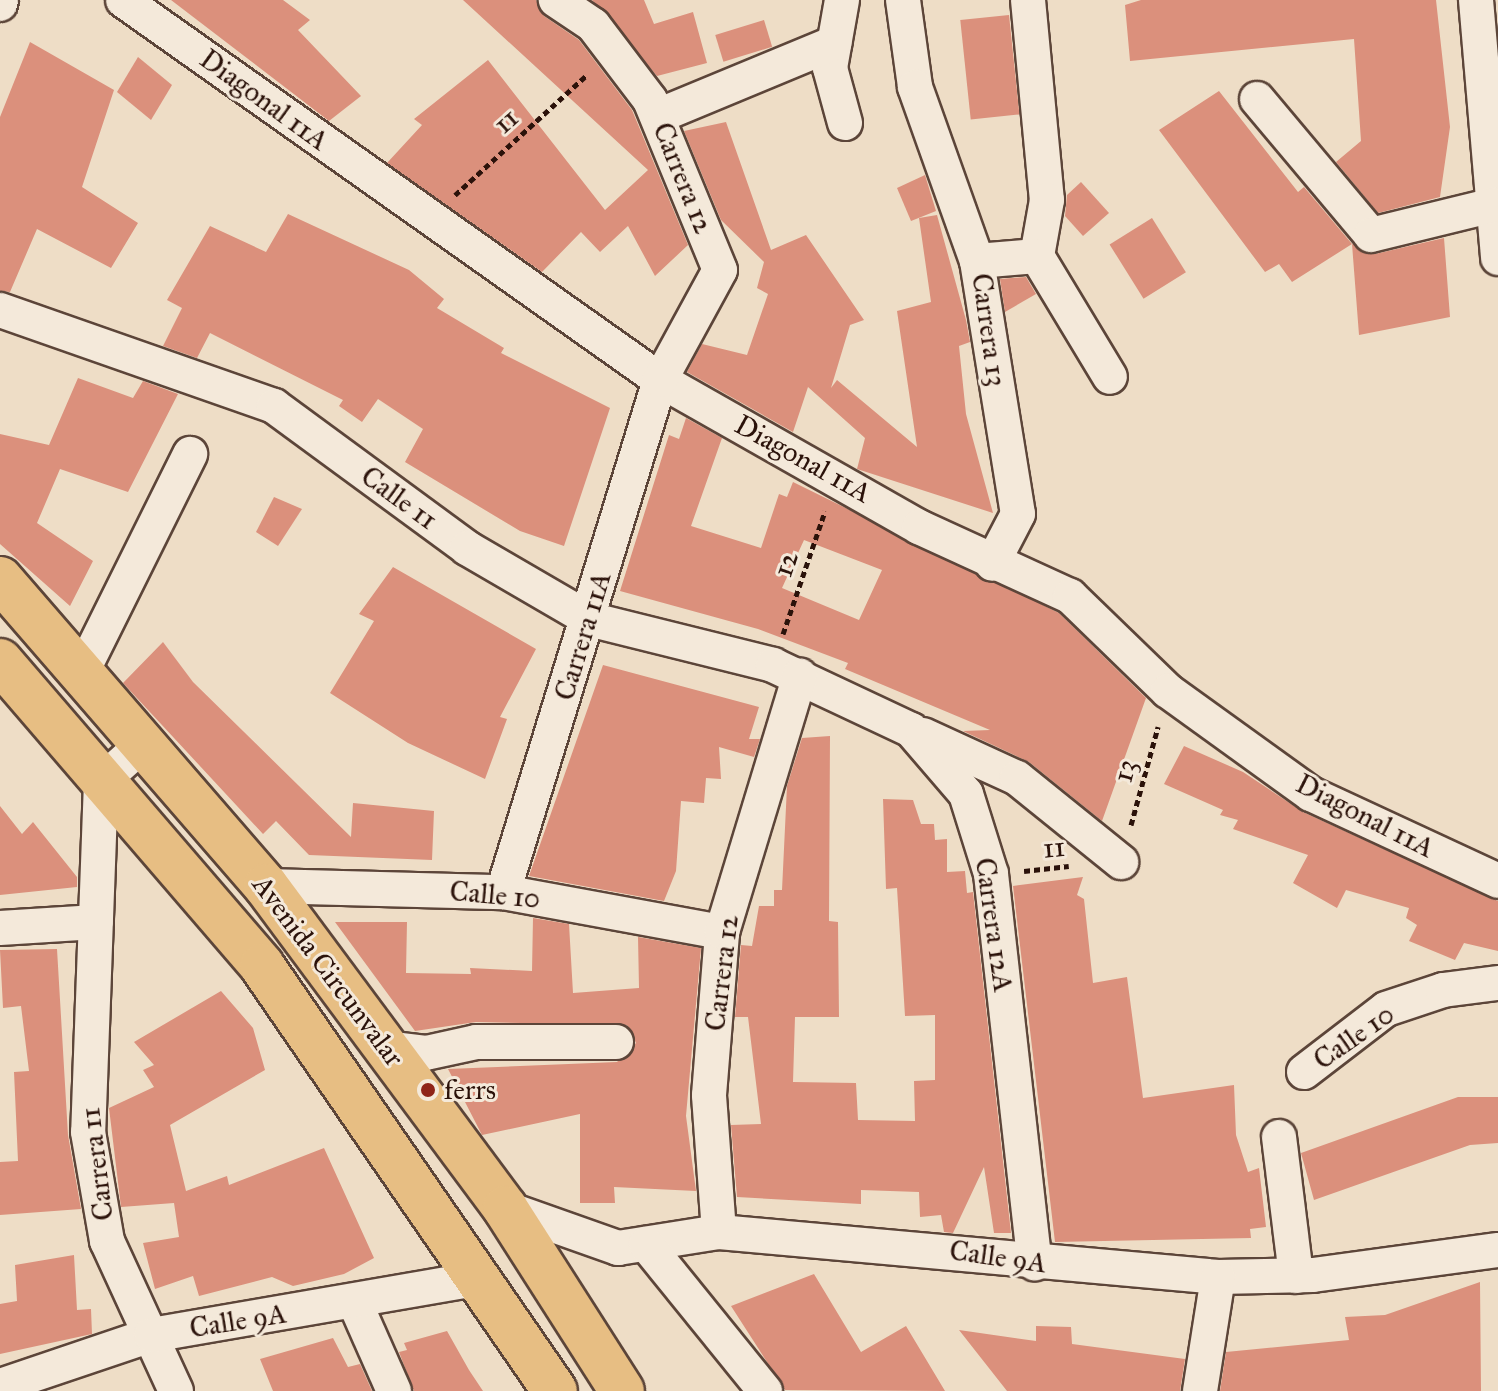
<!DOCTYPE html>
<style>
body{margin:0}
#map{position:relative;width:1498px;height:1391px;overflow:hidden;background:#eeddc6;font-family:"IM FELL Great Primer",serif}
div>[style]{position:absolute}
.building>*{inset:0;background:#db907c;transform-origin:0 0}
.path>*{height:5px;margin-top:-2.5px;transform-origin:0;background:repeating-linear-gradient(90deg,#2b120a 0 6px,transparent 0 10px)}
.roads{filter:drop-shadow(2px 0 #5c4539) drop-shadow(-2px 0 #5c4539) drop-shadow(0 2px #5c4539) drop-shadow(0 -2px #5c4539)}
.minor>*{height:34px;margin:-17px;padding:0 17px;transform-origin:17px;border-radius:17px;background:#f4e9da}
.major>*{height:44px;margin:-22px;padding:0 22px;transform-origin:22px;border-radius:22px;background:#e7be83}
.dots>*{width:22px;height:22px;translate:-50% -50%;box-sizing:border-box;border:4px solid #f4e9da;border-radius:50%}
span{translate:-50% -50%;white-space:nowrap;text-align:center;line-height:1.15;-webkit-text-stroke:6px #f4e9da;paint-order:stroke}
.street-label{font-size:28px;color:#2b120a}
.poi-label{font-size:28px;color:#2b120a}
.left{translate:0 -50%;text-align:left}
</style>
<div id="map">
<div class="building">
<div style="clip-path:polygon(171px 0,283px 0,310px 20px,298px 30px,361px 96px,329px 121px)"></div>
<div style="clip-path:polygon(463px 0,536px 0,544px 16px,579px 40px,632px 110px,688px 245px,655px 276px,628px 226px,600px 252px,581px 232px,542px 272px,387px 163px,422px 125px,414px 119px,488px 60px,605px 210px,648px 170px)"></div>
<div style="clip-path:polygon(592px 0,644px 0,654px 24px,693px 12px,707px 63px,657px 76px)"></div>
<div style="clip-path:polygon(1141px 0,1436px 0,1450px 127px,1440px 197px,1378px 213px,1336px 162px,1361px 141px,1354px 39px,1130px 61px,1125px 5px)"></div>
<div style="left:1009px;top:15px;width:100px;height:49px;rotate:84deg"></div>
<div style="left:764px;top:20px;width:28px;height:51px;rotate:73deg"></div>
<div style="clip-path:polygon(30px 42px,114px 90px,82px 187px,138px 223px,111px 268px,37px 229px,10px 292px,0 291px,0 117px)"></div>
<div style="clip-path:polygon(138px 57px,172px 85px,151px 120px,117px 92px)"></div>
<div style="clip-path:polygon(1219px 91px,1298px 192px,1304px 187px,1352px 244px,1292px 282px,1279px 264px,1265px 272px,1159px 130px)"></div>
<div style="clip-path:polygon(726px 122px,771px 250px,806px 235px,864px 320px,850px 325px,831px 388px,837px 380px,917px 447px,897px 311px,931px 302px,919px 218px,937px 215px,966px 320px,970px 342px,959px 346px,966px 414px,993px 513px,857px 469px,865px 438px,808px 387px,793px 432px,687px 372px,702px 344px,747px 355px,768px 294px,757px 288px,764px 262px,721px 220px,684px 131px)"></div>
<div style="clip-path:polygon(925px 175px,936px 211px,911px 221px,897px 188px)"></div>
<div style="clip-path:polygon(1081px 182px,1109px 213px,1083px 236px,1065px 216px,1067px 195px)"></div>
<div style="clip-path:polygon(288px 214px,409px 270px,444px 299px,437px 308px,504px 348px,501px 353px,610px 408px,564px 546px,520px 531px,405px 462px,423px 429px,378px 399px,362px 422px,339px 406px,343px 400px,210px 333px,197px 358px,163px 346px,182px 308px,167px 300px,210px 226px,266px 252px)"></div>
<div style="left:1152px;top:218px;width:64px;height:50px;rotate:58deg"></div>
<div style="clip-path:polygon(1444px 238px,1450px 317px,1359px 335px,1352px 244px,1375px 254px)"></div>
<div style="clip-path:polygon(1026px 277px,1036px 294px,1005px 312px,1000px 279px)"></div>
<div style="clip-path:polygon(78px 378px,133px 398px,143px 381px,178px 394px,128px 492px,60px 469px,37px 523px,93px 561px,70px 606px,0 544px,0 434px,49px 445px)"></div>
<div style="clip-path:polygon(evenodd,686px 418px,722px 438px,691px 526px,761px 548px,779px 494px,787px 497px,793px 482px,1059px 613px,1146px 698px,1102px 821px,1029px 762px,963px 731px,990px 730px,845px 669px,848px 663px,758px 629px,620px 591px,669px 435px,679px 439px,686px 418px,804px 540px,882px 570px,859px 620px,782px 588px,804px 540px)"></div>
<div style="clip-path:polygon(274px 497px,302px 509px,278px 546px,256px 532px)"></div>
<div style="clip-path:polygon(393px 567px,536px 649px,500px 717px,507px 719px,485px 779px,408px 743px,330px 693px,374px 621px,359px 614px)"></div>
<div style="clip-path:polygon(163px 642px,193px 682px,351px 837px,353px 803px,434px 811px,432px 860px,309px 855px,276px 821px,263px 834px,123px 683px)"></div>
<div style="clip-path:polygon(603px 665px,759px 707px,749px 739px,760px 739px,754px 757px,719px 747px,721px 779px,706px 778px,704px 803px,681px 801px,676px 871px,664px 901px,529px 876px)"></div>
<div style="clip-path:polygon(830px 736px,829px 921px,838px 922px,839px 1017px,795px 1017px,793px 1082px,856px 1083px,858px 1120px,915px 1121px,914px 1081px,935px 1080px,935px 1015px,905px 1016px,897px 888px,886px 889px,883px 799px,913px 800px,921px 824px,934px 824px,935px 840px,947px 839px,947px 872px,965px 871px,967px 893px,973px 892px,1011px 1233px,994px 1233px,984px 1167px,953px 1233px,944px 1232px,941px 1215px,920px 1217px,919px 1192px,861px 1190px,861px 1204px,737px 1197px,731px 1125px,761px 1124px,748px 1017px,735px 1017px,741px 945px,752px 946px,759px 906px,774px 906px,774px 890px,782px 890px,787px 786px,802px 738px)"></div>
<div style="clip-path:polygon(1184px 746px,1243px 772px,1303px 812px,1498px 901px,1498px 951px,1464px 943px,1455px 960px,1409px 941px,1417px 925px,1406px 918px,1409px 908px,1346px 890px,1337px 908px,1293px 883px,1308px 855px,1233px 829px,1238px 820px,1220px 815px,1223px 810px,1164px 784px)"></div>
<div style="clip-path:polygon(0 806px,22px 834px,33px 822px,77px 877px,77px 887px,0 895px)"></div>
<div style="clip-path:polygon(1083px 877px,1077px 895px,1084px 899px,1093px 983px,1127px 977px,1143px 1098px,1234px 1085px,1236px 1135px,1248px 1172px,1259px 1168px,1266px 1227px,1250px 1229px,1251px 1238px,1055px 1242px,1013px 886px)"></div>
<div style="clip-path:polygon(533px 918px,569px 924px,573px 993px,639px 988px,638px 937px,701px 948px,686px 1116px,696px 1191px,614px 1187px,615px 1203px,580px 1203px,580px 1114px,482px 1135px,448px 1069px,617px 1062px,636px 1043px,627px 1025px,476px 1022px,415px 1031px,335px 922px,407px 922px,406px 973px,471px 974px,470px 968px,532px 971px)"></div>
<div style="clip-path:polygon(57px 949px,68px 1135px,81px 1209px,0 1215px,0 1162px,18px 1161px,14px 1072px,29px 1071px,21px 1006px,3px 1008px,0 950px)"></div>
<div style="clip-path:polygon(221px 991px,253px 1028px,265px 1070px,170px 1125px,186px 1191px,227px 1176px,229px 1185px,324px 1148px,374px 1258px,344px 1274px,293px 1286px,272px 1277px,199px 1296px,193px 1276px,155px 1289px,143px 1243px,179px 1237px,174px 1203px,121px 1207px,109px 1108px,154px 1087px,143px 1070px,154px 1065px,134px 1042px)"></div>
<div style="clip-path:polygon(1458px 1097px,1498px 1097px,1498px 1143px,1470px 1145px,1314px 1200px,1301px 1153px)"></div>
<div style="clip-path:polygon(74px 1255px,77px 1310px,91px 1309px,92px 1334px,0 1354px,0 1304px,17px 1301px,15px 1265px)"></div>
<div style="clip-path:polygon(814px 1274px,861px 1352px,906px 1326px,945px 1391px,785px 1390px,731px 1306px)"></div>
<div style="clip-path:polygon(1480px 1282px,1481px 1391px,1220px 1391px,1226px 1352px,1349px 1340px,1345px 1317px,1385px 1315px)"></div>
<div style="clip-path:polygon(1036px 1326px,1071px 1327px,1072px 1344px,1185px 1359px,1180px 1391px,1007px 1391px,959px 1330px,1036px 1341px)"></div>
<div style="clip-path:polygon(447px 1331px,469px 1370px,483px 1391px,414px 1391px,399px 1352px,407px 1350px,404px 1343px)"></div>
<div style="clip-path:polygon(333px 1338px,348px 1367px,360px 1364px,372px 1391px,273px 1391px,260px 1359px)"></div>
</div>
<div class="path">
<div style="left:455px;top:195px;width:178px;rotate:-42.3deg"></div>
<div style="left:783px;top:634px;width:130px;rotate:-71.1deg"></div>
<div style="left:1131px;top:825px;width:102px;rotate:-74.6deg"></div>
<div style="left:1024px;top:871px;width:45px;rotate:-6.3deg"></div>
</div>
<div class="roads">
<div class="minor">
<div style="left:123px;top:0;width:658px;rotate:35.28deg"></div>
<div style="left:660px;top:380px;width:298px;rotate:29.6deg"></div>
<div style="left:919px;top:527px;width:166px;rotate:24.6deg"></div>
<div style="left:1070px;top:596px;width:136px;rotate:44.1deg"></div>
<div style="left:1168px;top:691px;width:176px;rotate:35.8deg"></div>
<div style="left:1311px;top:794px;width:206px;rotate:24.9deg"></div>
<div style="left:842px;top:0;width:69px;rotate:100deg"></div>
<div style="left:830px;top:68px;width:57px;rotate:74.7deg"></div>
<div style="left:903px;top:0;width:88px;rotate:82.1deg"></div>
<div style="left:915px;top:87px;width:185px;rotate:70.4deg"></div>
<div style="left:977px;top:261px;width:256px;rotate:80.8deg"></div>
<div style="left:1018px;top:514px;width:56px;rotate:117.5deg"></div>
<div style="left:1028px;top:0;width:201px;rotate:84.6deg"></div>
<div style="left:1047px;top:200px;width:57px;rotate:100.1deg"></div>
<div style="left:1476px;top:0;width:259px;rotate:85.1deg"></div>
<div style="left:0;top:4px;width:4px;rotate:-76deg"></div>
<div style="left:1257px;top:99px;width:177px;rotate:50deg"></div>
<div style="left:1371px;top:235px;width:126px;rotate:-13.8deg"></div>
<div style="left:658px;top:116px;width:191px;rotate:-22.5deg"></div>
<div style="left:1037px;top:256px;width:141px;rotate:58.9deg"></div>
<div style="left:977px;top:261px;width:60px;rotate:-4.8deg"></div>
<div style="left:0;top:310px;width:290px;rotate:19.3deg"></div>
<div style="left:274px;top:406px;width:240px;rotate:36.3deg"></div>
<div style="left:467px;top:548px;width:141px;rotate:30.2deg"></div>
<div style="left:589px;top:619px;width:190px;rotate:14deg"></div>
<div style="left:773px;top:665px;width:153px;rotate:25.2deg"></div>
<div style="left:911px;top:730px;width:84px;rotate:49.3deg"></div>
<div style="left:966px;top:794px;width:84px;rotate:72.6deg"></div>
<div style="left:991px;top:874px;width:392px;rotate:83.6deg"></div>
<div style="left:80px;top:676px;width:248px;rotate:-63.6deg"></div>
<div style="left:923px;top:735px;width:103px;rotate:24.6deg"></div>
<div style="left:1017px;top:778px;width:134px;rotate:38.9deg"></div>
<div style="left:141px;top:746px;width:54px;rotate:138deg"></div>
<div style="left:101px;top:782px;width:350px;rotate:92.1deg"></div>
<div style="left:88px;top:1132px;width:111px;rotate:80.1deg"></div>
<div style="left:107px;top:1241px;width:165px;rotate:65.3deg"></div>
<div style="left:266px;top:886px;width:237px;rotate:1.5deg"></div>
<div style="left:503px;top:892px;width:223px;rotate:10.4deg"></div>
<div style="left:503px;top:892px;width:536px;rotate:-72.95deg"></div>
<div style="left:660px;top:380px;width:125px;rotate:-61.4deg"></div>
<div style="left:720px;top:270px;width:184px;rotate:-112.4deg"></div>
<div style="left:650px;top:100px;width:94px;rotate:-127.2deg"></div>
<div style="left:593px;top:25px;width:45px;rotate:-146deg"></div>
<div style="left:0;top:928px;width:96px;rotate:-3.6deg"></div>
<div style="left:386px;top:1048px;width:40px;rotate:7.1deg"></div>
<div style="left:426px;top:1053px;width:51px;rotate:-12.4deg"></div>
<div style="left:476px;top:1042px;width:140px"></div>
<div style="left:1304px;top:1072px;width:103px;rotate:-37.5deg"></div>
<div style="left:1386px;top:1009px;width:60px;rotate:-18.4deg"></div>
<div style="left:1443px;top:990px;width:55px;rotate:-7.3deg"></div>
<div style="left:1279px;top:1137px;width:140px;rotate:83deg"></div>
<div style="left:505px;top:1208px;width:120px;rotate:19.5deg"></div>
<div style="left:618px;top:1248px;width:102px;rotate:-9deg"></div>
<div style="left:719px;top:1232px;width:501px;rotate:5.15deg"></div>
<div style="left:1218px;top:1277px;width:95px;rotate:-1.2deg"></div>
<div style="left:1313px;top:1275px;width:187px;rotate:-7.7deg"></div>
<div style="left:719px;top:1232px;width:137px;rotate:-94.2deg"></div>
<div style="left:709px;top:1095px;width:164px;rotate:-85.4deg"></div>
<div style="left:722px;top:932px;width:268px;rotate:-73.1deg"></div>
<div style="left:646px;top:1244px;width:189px;rotate:51deg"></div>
<div style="left:355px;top:1303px;width:96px;rotate:66.1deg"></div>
<div style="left:0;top:1386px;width:159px;rotate:-18.7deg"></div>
<div style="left:151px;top:1335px;width:336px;rotate:-9.8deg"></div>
<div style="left:1200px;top:1391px;width:115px;rotate:-81deg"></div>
</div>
<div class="major">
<div style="left:0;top:579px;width:406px;rotate:49.1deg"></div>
<div style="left:266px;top:886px;width:401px;rotate:53.4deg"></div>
<div style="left:505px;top:1208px;width:217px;rotate:57.4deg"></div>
<div style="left:0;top:661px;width:402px;rotate:49.3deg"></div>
<div style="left:262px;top:966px;width:516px;rotate:55.42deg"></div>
</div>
</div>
<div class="dots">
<div style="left:428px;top:1090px;background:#8f2418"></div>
</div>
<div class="street-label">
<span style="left:264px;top:100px;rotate:36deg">Diagonal 11A</span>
<span style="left:506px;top:121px;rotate:-42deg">11</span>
<span style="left:683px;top:178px;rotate:68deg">Carrera 12</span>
<span style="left:989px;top:330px;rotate:82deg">Carrera 13</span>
<span style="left:803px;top:459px;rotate:29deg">Diagonal 11A</span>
<span style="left:399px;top:498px;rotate:36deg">Calle 11</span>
<span style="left:786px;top:564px;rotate:-71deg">12</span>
<span style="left:583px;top:636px;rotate:-73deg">Carrera 11A</span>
<span style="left:1125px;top:771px;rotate:-75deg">13</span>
<span style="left:1365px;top:816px;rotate:27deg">Diagonal 11A</span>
<span style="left:1054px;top:848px;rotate:-5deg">11</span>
<span style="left:495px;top:895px;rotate:5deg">Calle 10</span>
<span style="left:994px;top:925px;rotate:82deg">Carrera 12A</span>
<span style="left:328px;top:971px;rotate:53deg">Avenida Circunvalar</span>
<span style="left:722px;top:973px;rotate:-83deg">Carrera 12</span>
<span style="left:1354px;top:1037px;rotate:-35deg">Calle 10</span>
<span style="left:97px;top:1164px;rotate:-97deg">Carrera 11</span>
<span style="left:998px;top:1257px;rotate:8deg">Calle 9A</span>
<span style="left:238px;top:1321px;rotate:-9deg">Calle 9A</span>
</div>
<div class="poi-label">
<span class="left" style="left:444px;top:1090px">ferrs</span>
</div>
</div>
